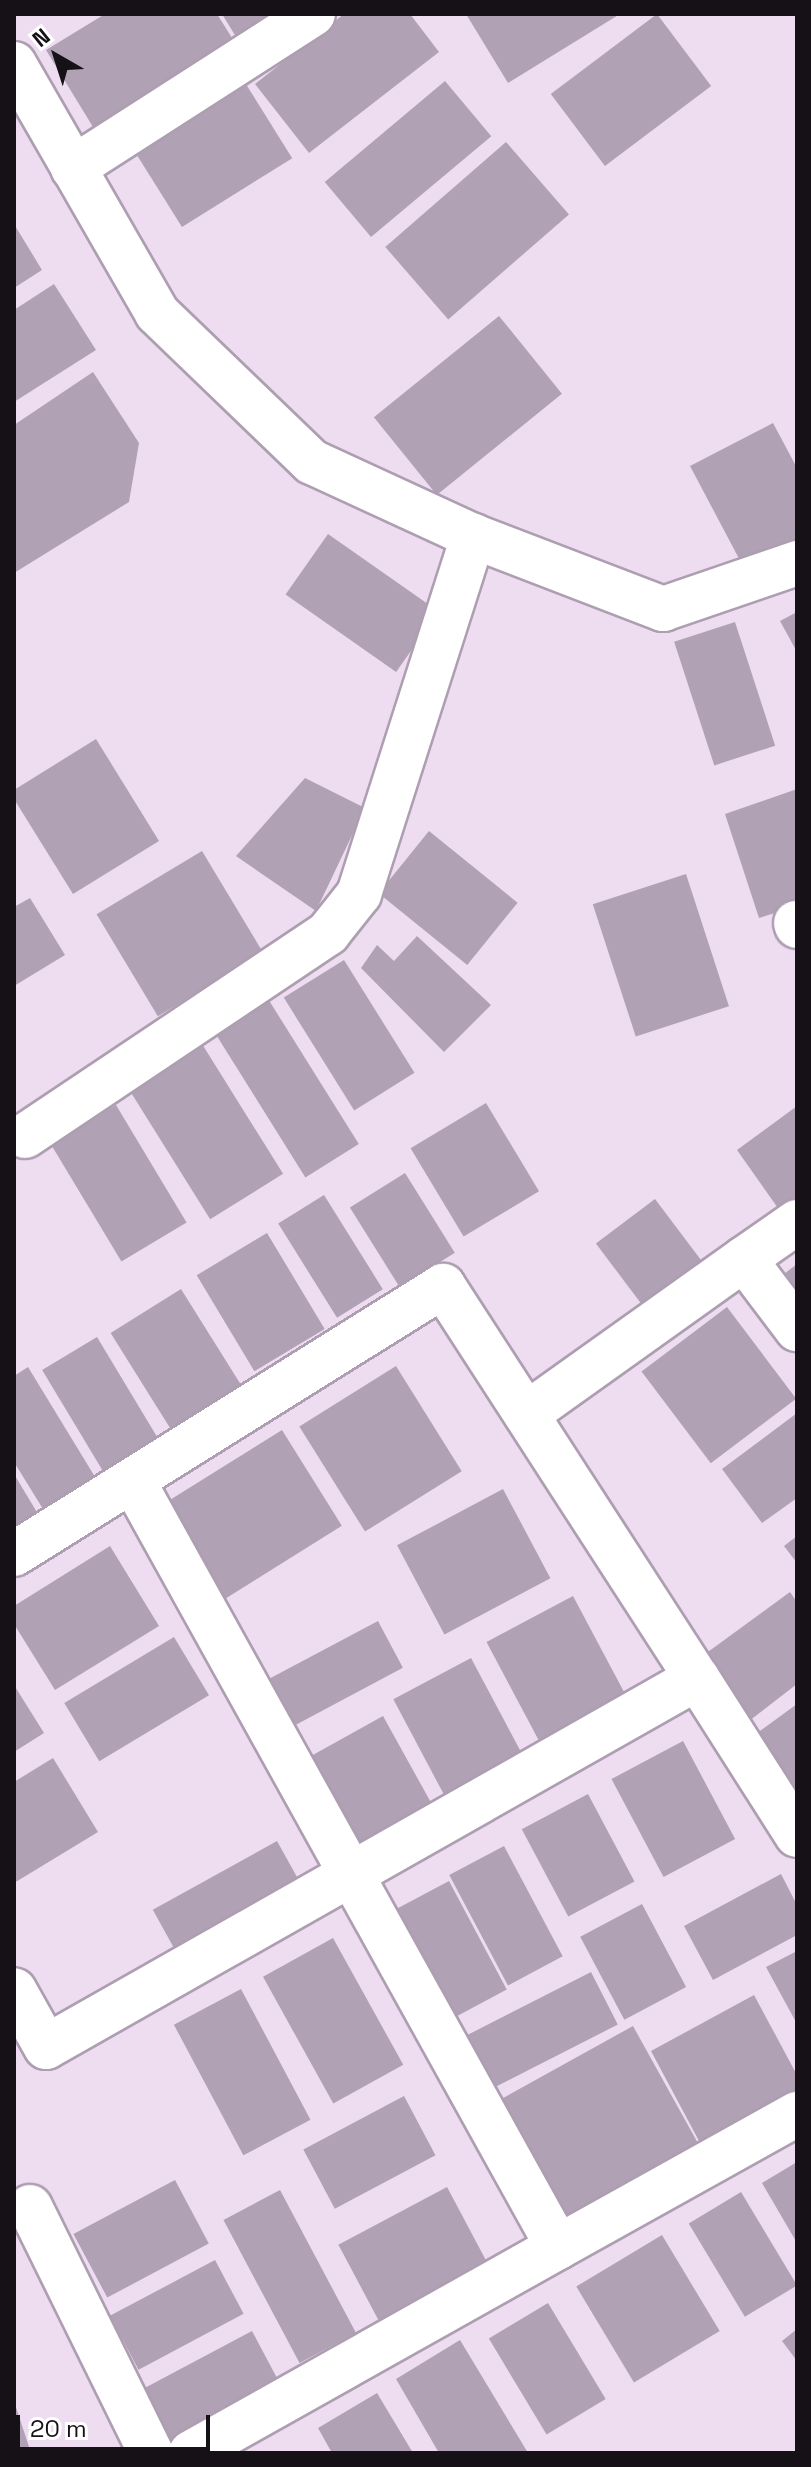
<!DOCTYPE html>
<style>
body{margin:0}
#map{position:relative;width:811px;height:2467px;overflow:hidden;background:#eeddf1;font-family:"Space Grotesk",sans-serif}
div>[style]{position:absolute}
.building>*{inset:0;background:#b1a1b5;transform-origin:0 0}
.roads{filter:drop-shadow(2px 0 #ae9eb1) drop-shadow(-2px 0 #ae9eb1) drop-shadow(0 2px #ae9eb1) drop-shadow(0 -2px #ae9eb1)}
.street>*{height:44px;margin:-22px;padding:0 22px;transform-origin:22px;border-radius:22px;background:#fff}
span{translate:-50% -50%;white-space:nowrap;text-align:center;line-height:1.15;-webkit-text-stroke:6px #fff;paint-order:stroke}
.frame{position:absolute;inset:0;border:16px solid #161017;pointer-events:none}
.north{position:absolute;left:16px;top:16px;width:80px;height:80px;-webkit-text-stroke:6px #fff;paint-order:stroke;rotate:321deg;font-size:22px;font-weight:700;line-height:32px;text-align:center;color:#161017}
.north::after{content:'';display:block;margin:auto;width:28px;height:36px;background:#161017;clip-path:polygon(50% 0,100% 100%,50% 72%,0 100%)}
.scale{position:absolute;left:16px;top:2415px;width:194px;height:36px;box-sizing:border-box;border:4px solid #161017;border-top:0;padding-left:10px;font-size:24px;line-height:28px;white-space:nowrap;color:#161017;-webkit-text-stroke:6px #fff;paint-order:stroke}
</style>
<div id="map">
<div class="building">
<div style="clip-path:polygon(105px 14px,217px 14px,234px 41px,93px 127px,46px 50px)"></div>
<div style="clip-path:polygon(222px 14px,291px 14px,241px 45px)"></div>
<div style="clip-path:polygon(344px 14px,410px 14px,439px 52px,309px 153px,255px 84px)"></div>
<div style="clip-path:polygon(466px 14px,620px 14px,508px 83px)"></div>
<div style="left:657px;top:14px;width:90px;height:133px;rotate:53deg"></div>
<div style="left:244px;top:81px;width:91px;height:130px;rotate:58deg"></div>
<div style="left:445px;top:81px;width:72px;height:157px;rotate:50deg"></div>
<div style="left:506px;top:142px;width:96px;height:160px;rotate:49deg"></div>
<div style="clip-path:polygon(14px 224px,42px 270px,14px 288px)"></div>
<div style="clip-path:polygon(54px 284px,96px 350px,14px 402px,14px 310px)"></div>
<div style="left:499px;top:316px;width:100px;height:161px;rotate:51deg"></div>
<div style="clip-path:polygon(93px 372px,139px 443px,129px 502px,14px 573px,14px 425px)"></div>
<div style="clip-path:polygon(773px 423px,797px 468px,797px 539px,744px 568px,690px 466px)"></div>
<div style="left:328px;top:534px;width:135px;height:74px;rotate:35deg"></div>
<div style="clip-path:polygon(797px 612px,797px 652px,780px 621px)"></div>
<div style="left:735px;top:622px;width:130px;height:64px;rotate:72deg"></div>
<div style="clip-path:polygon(96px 739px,159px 841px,73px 894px,14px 799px,14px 790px)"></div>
<div style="clip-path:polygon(305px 778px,365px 808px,316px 911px,236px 856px)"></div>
<div style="clip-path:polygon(797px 789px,797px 906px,759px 918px,725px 814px)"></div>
<div style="left:429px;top:831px;width:114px;height:80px;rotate:39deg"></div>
<div style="left:202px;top:851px;width:119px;height:123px;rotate:59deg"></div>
<div style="left:686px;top:874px;width:139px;height:98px;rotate:72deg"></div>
<div style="clip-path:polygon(30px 898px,65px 955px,14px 986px,14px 907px)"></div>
<div style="clip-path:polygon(417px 936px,491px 1005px,444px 1052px,361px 968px,377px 945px,394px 961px)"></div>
<div style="left:344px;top:960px;width:133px;height:71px;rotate:58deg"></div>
<div style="left:265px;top:994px;width:177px;height:63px;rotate:58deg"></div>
<div style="left:202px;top:1044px;width:153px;height:86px;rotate:58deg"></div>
<div style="left:486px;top:1103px;width:103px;height:88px;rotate:59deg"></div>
<div style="left:116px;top:1105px;width:137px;height:76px;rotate:59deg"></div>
<div style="clip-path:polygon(797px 1106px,797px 1209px,785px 1218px,737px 1150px)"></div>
<div style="left:405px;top:1173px;width:94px;height:65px;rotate:58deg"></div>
<div style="left:324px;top:1195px;width:111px;height:54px;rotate:58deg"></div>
<div style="left:655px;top:1199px;width:97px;height:74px;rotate:53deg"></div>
<div style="left:267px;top:1233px;width:112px;height:82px;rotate:59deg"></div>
<div style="clip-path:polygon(797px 1264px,797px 1301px,780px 1277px)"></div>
<div style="left:181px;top:1289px;width:116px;height:83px;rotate:58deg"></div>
<div style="left:727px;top:1307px;width:115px;height:107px;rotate:53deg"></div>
<div style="left:97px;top:1337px;width:127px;height:64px;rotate:59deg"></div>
<div style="left:396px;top:1366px;width:124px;height:114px;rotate:58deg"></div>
<div style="clip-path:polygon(28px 1367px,103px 1490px,51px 1522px,14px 1462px,14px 1376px)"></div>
<div style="clip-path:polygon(797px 1413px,797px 1498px,762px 1523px,722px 1469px)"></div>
<div style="left:282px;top:1430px;width:113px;height:137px;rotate:58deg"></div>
<div style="clip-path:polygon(14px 1474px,41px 1519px,14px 1536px)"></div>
<div style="left:503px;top:1489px;width:101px;height:120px;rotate:62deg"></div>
<div style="clip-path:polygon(797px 1536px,797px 1563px,784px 1546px)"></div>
<div style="clip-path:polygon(110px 1546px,159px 1626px,55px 1690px,14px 1624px,14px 1606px)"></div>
<div style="clip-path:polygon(790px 1592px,797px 1602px,797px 1684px,749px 1721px,701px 1657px)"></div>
<div style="left:573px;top:1596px;width:128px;height:98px;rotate:62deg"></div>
<div style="left:378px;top:1621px;width:53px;height:128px;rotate:62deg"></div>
<div style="left:174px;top:1637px;width:68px;height:128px;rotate:59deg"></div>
<div style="left:471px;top:1658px;width:115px;height:88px;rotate:62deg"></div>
<div style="clip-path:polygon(14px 1685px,44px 1733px,14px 1752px)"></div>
<div style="clip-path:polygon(797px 1704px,797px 1795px,753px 1736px)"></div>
<div style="left:383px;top:1716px;width:105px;height:90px;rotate:61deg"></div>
<div style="left:683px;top:1741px;width:111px;height:81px;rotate:62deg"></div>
<div style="clip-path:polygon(53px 1758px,98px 1832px,14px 1883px,14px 1782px)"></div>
<div style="left:588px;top:1794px;width:99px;height:75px;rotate:62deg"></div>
<div style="left:277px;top:1841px;width:63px;height:142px;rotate:61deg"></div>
<div style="left:504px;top:1846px;width:125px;height:62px;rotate:62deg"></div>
<div style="clip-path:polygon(781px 1874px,797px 1905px,797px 1935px,713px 1980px,684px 1926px)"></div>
<div style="left:449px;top:1881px;width:123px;height:72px;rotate:62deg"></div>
<div style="left:642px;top:1904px;width:94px;height:70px;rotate:62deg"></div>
<div style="left:333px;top:1938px;width:145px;height:80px;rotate:61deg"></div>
<div style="clip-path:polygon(797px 1951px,797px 2024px,766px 1967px)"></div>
<div style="left:591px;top:1972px;width:59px;height:141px;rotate:63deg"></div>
<div style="left:241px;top:1989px;width:148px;height:76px;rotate:62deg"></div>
<div style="clip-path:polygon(754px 1995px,797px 2075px,797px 2105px,706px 2154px,651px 2051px)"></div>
<div style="left:633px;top:2026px;width:140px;height:158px;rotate:61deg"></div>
<div style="left:404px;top:2096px;width:67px;height:114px;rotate:62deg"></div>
<div style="clip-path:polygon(797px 2162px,797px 2243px,762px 2183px)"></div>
<div style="left:175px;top:2180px;width:72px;height:115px;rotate:62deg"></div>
<div style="left:447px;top:2187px;width:94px;height:123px;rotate:62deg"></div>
<div style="left:280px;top:2190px;width:162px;height:64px;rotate:62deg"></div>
<div style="left:741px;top:2192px;width:109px;height:61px;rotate:59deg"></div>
<div style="left:662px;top:2235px;width:112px;height:100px;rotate:59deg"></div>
<div style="left:215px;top:2260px;width:61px;height:119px;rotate:62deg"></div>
<div style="left:548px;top:2303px;width:112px;height:69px;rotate:59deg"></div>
<div style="clip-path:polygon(797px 2329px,797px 2361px,782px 2341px)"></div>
<div style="left:252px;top:2331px;width:58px;height:136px;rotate:62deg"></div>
<div style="clip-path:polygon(460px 2340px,528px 2453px,439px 2453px,396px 2379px)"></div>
<div style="clip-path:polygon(377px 2393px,413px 2453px,332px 2453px,318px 2428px)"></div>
<div style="clip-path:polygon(14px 2404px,15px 2404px,31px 2453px,14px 2453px)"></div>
</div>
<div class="roads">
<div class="street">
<div style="left:14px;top:64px;width:287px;rotate:60.1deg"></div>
<div style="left:157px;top:313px;width:215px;rotate:43.9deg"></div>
<div style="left:312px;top:462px;width:177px;rotate:24.7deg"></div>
<div style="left:473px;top:536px;width:204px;rotate:21deg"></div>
<div style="left:663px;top:609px;width:142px;rotate:-18.9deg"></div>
<div style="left:73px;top:168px;width:285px;rotate:-32.7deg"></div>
<div style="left:796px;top:923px;width:3px;rotate:72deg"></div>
<div style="left:25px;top:1136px;width:365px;rotate:-33.8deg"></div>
<div style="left:328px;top:933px;width:50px;rotate:-51.5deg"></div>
<div style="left:359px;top:894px;width:376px;rotate:-72.3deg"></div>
<div style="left:744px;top:1259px;width:65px;rotate:-34.9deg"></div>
<div style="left:528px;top:1413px;width:265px;rotate:-35.5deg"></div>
<div style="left:744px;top:1259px;width:88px;rotate:52.9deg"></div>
<div style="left:133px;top:1481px;width:876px;rotate:60.98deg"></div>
<div style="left:558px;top:2247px;width:421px;rotate:150.7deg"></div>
<div style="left:14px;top:1554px;width:506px;rotate:-31.99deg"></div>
<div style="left:443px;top:1286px;width:467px;rotate:57.1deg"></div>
<div style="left:697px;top:1678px;width:748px;rotate:150.45deg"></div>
<div style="left:46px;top:2047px;width:65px;rotate:-119.3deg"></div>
<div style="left:697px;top:1678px;width:186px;rotate:57.5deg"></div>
<div style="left:30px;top:2207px;width:274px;rotate:63.8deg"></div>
<div style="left:558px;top:2247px;width:274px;rotate:-29.1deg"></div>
</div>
</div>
<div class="frame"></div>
<div class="north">N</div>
<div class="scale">20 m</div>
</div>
